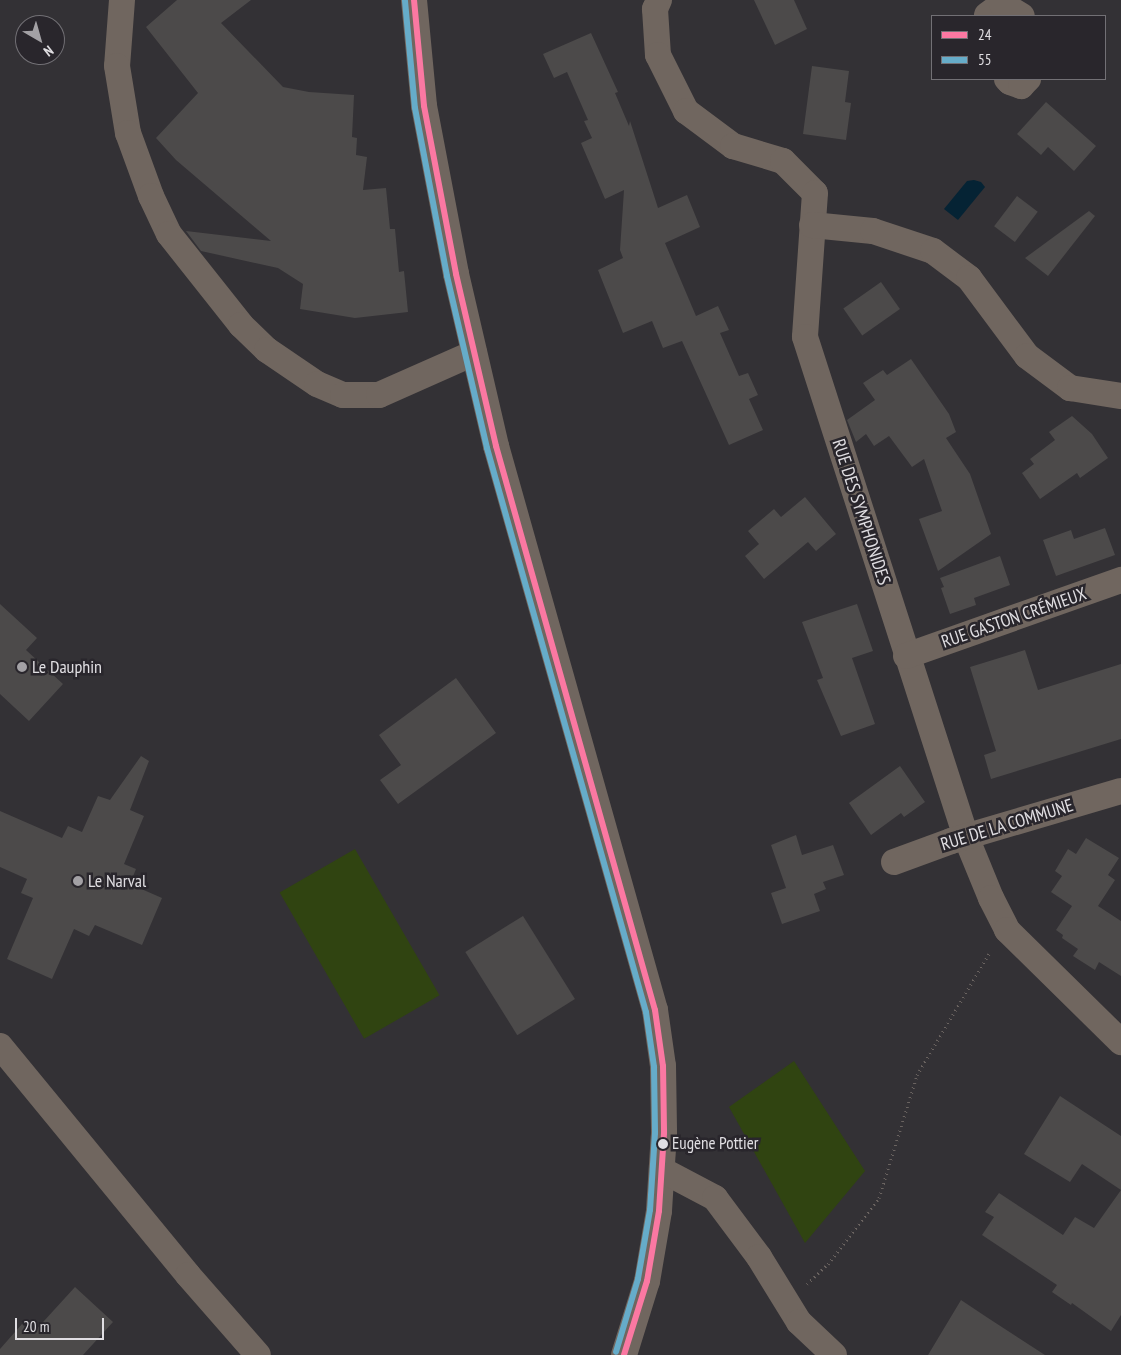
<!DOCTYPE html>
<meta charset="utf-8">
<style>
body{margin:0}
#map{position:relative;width:1121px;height:1355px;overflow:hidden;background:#333135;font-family:"PT Sans Narrow",sans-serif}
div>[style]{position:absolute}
.green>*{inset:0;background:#304411;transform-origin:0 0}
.water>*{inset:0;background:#052334}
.building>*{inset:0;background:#4c4a4a;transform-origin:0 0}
.path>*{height:3px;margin-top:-1.5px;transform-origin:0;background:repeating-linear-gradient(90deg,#6a6360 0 1px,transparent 0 5px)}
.minor>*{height:26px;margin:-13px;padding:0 13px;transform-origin:13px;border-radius:13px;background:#70665f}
.bus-1>*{height:6px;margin:-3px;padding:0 3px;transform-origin:3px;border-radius:3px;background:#fb78a2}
.bus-2>*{height:6px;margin:-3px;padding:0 3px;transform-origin:3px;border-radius:3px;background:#66acc9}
.dots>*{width:14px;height:14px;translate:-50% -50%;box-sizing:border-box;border:2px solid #29262c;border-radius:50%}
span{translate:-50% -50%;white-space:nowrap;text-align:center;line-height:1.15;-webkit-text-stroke:5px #29262c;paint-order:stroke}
.bus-label{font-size:17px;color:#e0dee2}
.left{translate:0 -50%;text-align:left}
.street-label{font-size:18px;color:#e0dee2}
.poi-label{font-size:18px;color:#e0dee2}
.legend{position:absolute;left:931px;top:15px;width:175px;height:65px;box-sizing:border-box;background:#29262c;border:1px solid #727075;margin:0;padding:6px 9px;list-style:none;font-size:15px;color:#e0dee2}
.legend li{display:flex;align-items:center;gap:10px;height:25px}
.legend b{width:25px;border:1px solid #727075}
.north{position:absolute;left:15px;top:15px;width:50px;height:50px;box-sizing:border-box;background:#29262c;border:1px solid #727075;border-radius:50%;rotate:142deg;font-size:14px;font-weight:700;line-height:20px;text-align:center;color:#e0dee2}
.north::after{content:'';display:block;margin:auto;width:18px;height:22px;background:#a3a1a5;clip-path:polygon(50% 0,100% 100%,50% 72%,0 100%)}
.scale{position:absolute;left:15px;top:1318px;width:89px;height:22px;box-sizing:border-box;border:2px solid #e0dee2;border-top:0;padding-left:6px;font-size:15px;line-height:18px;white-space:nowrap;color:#e0dee2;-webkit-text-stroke:4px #29262c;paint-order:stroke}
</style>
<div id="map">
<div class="green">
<div style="left:355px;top:849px;width:169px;height:87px;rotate:60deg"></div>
<div style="clip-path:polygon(794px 1061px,865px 1171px,805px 1243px,729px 1107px)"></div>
</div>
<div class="water">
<div style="clip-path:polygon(974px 180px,981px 182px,985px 187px,958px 220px,944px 209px,967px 181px)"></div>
</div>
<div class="building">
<div style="clip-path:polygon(177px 0,251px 0,221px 23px,283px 87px,309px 92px,354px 95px,352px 137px,357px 138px,356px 155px,367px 157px,363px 190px,386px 188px,390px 229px,395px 229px,399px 272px,404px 271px,408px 312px,355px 318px,300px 309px,303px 284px,278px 268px,201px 251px,186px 231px,271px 241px,176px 160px,156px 138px,198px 93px,146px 27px)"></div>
<div style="clip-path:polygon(754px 0,794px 0,807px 29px,775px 45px)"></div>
<div style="clip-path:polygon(591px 33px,618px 92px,615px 93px,629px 126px,630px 121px,658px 208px,687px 195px,700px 227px,665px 243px,696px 316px,718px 306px,729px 330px,720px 333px,739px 376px,748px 373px,758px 395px,749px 399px,763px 430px,729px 445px,682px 341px,663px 348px,652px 321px,623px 333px,598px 270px,623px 258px,620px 250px,624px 190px,605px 199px,581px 143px,592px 138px,584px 121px,588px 120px,567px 72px,554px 78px,543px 54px)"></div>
<div style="clip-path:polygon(812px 66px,849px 71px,845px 102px,851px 103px,846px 140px,803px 134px)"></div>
<div style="clip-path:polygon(1046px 102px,1096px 146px,1074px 171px,1048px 147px,1041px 155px,1017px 134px)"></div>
<div style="left:1017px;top:196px;width:26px;height:38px;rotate:37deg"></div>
<div style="clip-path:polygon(1089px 211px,1095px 216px,1048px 276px,1025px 258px)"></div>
<div style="left:881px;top:282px;width:33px;height:46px;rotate:55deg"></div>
<div style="clip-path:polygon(911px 359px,949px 414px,956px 432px,946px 438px,970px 474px,991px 534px,938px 571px,919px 519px,942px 511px,924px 459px,912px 467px,889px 436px,874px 446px,866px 434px,856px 442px,847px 420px,875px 400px,863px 383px,883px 370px,887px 375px)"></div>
<div style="clip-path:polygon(1072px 416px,1092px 434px,1108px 458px,1080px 478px,1077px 473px,1040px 499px,1022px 473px,1034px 464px,1030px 459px,1055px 440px,1049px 432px)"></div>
<div style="clip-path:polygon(805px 497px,836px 534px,816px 551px,808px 542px,764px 579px,745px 556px,759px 544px,748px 531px,774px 509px,781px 517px)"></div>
<div style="clip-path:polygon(1105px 528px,1115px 555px,1056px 576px,1043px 540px,1071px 530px,1074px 539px)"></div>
<div style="clip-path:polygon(1000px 556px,1010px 585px,974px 598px,976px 605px,950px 614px,941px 588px,944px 587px,940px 578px)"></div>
<div style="clip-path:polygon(0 604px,37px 638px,26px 650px,63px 684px,29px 721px,0 694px)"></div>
<div style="clip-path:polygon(857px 604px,873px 651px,852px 658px,875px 724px,841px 736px,817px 680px,823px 678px,802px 622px)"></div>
<div style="clip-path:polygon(1025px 650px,1038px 690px,1121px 664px,1121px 739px,991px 779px,984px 755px,996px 751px,970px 667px)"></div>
<div style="clip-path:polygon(456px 678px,496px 733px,398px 804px,380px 780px,401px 765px,379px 735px)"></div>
<div style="clip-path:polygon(141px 756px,149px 761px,130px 810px,144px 816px,124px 864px,136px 869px,130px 884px,162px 898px,142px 945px,95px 925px,89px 936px,74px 929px,52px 979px,7px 959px,33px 898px,21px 893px,27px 879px,0 867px,0 811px,62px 838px,68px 826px,82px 832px,98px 796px,110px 800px)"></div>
<div style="clip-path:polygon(900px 766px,925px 802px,904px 817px,901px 813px,871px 835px,849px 803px)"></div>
<div style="clip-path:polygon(796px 835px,802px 855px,833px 845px,844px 875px,823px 882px,826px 889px,814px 894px,820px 911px,782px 924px,771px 893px,786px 888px,771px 845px)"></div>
<div style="clip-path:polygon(1086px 838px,1119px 858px,1108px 875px,1115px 880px,1098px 906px,1121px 921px,1121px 976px,1099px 962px,1095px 970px,1073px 956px,1078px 949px,1062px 938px,1063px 935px,1056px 930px,1072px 906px,1051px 892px,1062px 876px,1055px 871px,1068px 849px,1076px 854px)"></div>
<div style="left:523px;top:916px;width:98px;height:68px;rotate:58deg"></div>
<div style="clip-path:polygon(1060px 1096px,1121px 1136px,1121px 1315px,1111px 1331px,1072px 1303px,1071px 1305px,1052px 1292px,1057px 1285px,982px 1235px,994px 1217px,985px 1212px,999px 1193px,1063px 1235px,1075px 1217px,1094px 1228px,1121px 1190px,1082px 1164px,1070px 1182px,1024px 1154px)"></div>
<div style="clip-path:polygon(75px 1287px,113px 1322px,83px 1355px,0 1355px,0 1349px,22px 1324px,33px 1333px)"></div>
<div style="clip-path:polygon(961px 1300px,988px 1318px,1045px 1355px,928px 1355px)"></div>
</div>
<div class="path">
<div style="left:807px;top:1284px;width:29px;rotate:-44deg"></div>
<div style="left:828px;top:1264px;width:83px;rotate:-52.3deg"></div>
<div style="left:879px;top:1198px;width:129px;rotate:-72.8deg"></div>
<div style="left:917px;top:1075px;width:143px;rotate:-59.3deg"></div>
</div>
<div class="minor">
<div style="left:122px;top:0;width:66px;rotate:94.3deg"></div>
<div style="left:117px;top:66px;width:68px;rotate:80.7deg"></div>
<div style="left:128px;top:133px;width:67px;rotate:69.9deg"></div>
<div style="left:151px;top:196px;width:42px;rotate:64.7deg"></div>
<div style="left:169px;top:234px;width:116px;rotate:51.6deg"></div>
<div style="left:241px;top:325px;width:36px;rotate:44deg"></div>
<div style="left:267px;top:350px;width:60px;rotate:34.2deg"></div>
<div style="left:317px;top:384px;width:28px;rotate:23deg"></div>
<div style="left:343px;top:395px;width:36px"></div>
<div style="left:379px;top:395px;width:104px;rotate:-23.9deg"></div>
<div style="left:414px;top:0;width:106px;rotate:84.6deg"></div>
<div style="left:424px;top:106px;width:171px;rotate:79.2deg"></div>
<div style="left:456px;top:274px;width:177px;rotate:76.9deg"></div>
<div style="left:496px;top:446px;width:586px;rotate:74.26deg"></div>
<div style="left:655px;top:1010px;width:57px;rotate:81.9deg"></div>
<div style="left:663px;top:1066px;width:67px;rotate:89.1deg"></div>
<div style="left:664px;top:1133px;width:78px;rotate:93.7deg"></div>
<div style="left:659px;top:1211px;width:71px;rotate:99.7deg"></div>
<div style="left:647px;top:1281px;width:77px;rotate:107.3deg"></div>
<div style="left:659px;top:0;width:10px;rotate:114deg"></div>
<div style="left:655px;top:9px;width:46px;rotate:86.3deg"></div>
<div style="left:658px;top:55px;width:63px;rotate:63.4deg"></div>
<div style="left:686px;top:111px;width:59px;rotate:36.7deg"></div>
<div style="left:733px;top:146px;width:52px;rotate:16.7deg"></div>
<div style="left:783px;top:161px;width:45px;rotate:45deg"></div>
<div style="left:815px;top:193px;width:144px;rotate:94deg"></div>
<div style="left:805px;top:337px;width:525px;rotate:72.15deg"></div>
<div style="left:966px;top:837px;width:66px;rotate:67.7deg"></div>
<div style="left:991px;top:898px;width:36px;rotate:63deg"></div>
<div style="left:1007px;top:930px;width:160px;rotate:44.5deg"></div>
<div style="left:987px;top:15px;width:19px;rotate:-36deg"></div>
<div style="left:1002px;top:4px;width:23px;rotate:31deg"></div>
<div style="left:1007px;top:79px;width:4px;rotate:45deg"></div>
<div style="left:1010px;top:82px;width:12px;rotate:20deg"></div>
<div style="left:1021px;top:86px;width:10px;rotate:-45deg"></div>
<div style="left:812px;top:225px;width:61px;rotate:5.6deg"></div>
<div style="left:873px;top:231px;width:63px;rotate:18.4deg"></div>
<div style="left:933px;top:251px;width:45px;rotate:36.9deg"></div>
<div style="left:969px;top:278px;width:97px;rotate:53.4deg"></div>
<div style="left:1027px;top:356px;width:54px;rotate:36.7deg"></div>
<div style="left:1070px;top:388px;width:52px;rotate:8.9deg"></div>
<div style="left:906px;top:656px;width:228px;rotate:-19.5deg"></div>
<div style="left:894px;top:862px;width:61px;rotate:-20.2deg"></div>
<div style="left:951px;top:841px;width:177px;rotate:-16.4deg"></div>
<div style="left:0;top:1046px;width:296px;rotate:50.6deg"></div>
<div style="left:188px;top:1275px;width:106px;rotate:48.8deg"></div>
<div style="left:662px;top:1170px;width:60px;rotate:27.8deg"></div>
<div style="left:715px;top:1198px;width:74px;rotate:53.3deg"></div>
<div style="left:759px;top:1257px;width:76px;rotate:58.4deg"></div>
<div style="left:799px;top:1322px;width:48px;rotate:43.3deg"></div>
</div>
<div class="bus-1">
<div style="left:414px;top:0;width:106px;rotate:84.6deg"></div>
<div style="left:424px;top:106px;width:171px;rotate:79.2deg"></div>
<div style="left:456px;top:274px;width:177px;rotate:76.9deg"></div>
<div style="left:496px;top:446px;width:586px;rotate:74.26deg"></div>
<div style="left:655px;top:1010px;width:57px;rotate:81.9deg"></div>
<div style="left:663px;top:1066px;width:67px;rotate:89.1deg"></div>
<div style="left:664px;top:1133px;width:78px;rotate:93.7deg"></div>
<div style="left:659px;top:1211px;width:71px;rotate:99.7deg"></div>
<div style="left:647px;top:1281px;width:77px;rotate:107.3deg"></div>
</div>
<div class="bus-2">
<div style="left:405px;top:1px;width:107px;rotate:84.7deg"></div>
<div style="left:415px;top:108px;width:171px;rotate:79.2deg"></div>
<div style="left:447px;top:276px;width:177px;rotate:76.9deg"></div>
<div style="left:487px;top:448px;width:586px;rotate:74.26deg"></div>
<div style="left:646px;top:1012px;width:56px;rotate:81.7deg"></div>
<div style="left:654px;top:1067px;width:66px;rotate:89.1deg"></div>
<div style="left:655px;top:1133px;width:77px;rotate:93.7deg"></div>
<div style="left:650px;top:1210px;width:70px;rotate:99.9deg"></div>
<div style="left:638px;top:1279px;width:76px;rotate:106.8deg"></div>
</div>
<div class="dots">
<div style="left:22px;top:667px;background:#a3a1a5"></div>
<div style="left:78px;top:881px;background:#a3a1a5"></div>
<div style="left:663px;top:1144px;background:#e0dee2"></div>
</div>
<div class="bus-label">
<span class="left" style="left:672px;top:1144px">Eugène Pottier</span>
</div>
<div class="street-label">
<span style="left:861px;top:512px;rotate:72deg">RUE DES SYMPHONIDES</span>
<span style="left:1014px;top:618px;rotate:-19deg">RUE GASTON CRÉMIEUX</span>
<span style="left:1007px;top:825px;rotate:-17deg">RUE DE LA COMMUNE</span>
</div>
<div class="poi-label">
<span class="left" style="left:32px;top:667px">Le Dauphin</span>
<span class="left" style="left:88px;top:881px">Le Narval</span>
</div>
<ul class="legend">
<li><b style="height:6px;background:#fb78a2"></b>24</li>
<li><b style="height:6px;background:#66acc9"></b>55</li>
</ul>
<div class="north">N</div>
<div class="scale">20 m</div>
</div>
